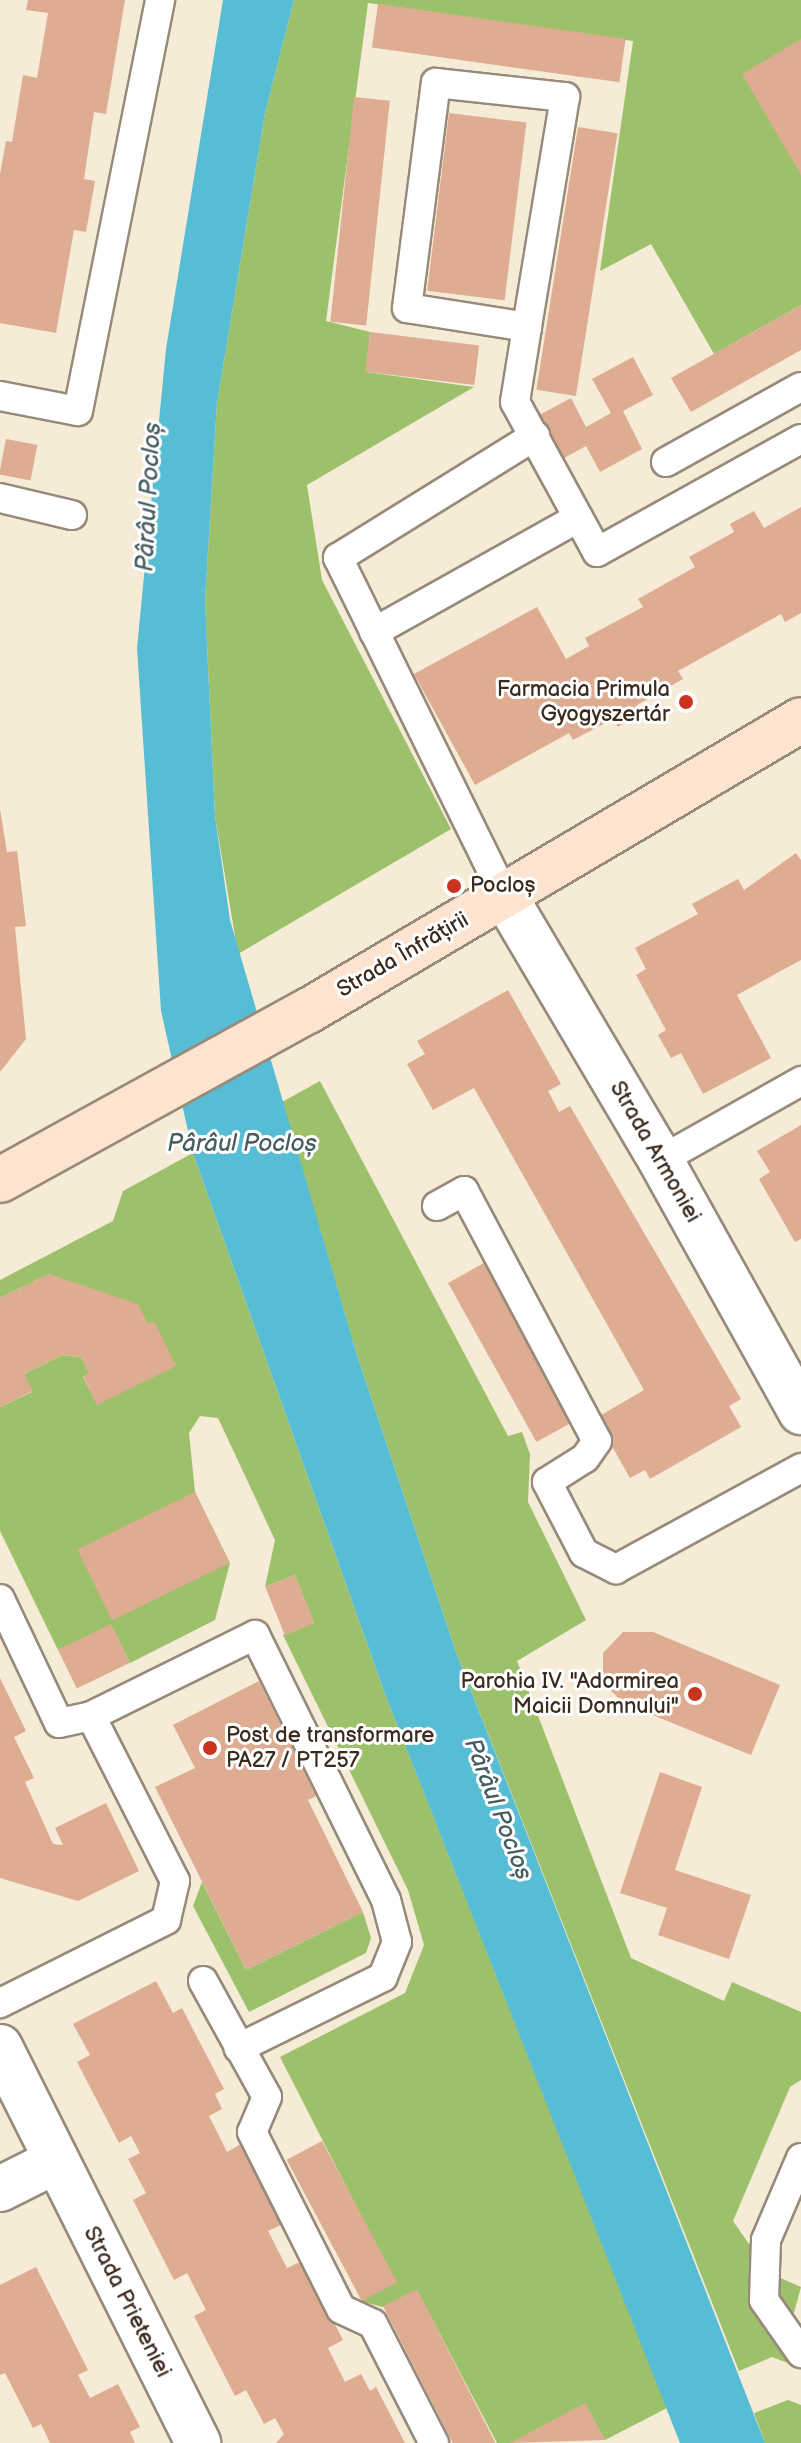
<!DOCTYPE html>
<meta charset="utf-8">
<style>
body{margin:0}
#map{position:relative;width:801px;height:2443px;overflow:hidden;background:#f5ebd7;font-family:"Balsamiq Sans",sans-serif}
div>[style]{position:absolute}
.green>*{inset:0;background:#9dc06a}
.water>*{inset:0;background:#57bdd5}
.building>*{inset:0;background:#deac91;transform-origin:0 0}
.roads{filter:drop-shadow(2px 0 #988a7a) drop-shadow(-2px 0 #988a7a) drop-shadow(0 2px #988a7a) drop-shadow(0 -2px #988a7a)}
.lane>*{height:28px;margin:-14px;padding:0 14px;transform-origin:14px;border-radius:14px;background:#fff}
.street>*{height:44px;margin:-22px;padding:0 22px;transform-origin:22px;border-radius:22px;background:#fff}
.secondary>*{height:44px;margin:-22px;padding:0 22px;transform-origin:22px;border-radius:22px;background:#fde4d0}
.dots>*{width:22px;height:22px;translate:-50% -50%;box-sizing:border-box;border:4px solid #fff;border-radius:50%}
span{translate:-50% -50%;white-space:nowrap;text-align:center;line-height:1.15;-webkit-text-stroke:6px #fff;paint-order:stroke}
.poi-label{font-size:22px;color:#3b2a1e}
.right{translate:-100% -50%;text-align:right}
.left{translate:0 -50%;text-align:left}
.street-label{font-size:22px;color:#3b2a1e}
.water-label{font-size:24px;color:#455d5e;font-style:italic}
</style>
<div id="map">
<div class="green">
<div style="clip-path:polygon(294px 0,801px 0,801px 305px,714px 354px,651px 244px,600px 271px,633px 41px,368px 3px,326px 321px,370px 332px,366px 372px,474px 387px,307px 485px,322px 580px,451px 829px,238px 954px,215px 816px,205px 601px,217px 403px,265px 113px)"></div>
<div style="clip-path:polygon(320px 1081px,508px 1436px,522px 1432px,530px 1454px,528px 1502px,586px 1620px,517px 1661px,631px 1958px,724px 2001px,732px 1982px,801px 2012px,801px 2080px,790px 2087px,733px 2221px,769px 2273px,801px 2287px,789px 2331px,801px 2336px,801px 2368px,772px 2357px,739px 2371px,457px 1655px,357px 1355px,282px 1102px)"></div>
<div style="clip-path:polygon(193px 1153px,385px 1694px,667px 2408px,605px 2440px,585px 2404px,514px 2443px,497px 2443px,417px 2290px,383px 2307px,359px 2301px,395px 2282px,280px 2057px,405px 1993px,424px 1945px,408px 1890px,283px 1635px,314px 1623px,295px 1575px,265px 1587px,275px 1540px,218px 1418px,200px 1416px,189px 1433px,195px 1492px,230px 1563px,215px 1620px,130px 1663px,111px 1625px,58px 1650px,0 1531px,0 1407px,32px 1392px,24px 1374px,62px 1355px,81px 1357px,89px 1373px,83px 1377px,97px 1404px,148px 1324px,49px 1274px,0 1298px,0 1280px,113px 1221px,123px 1191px)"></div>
<div style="clip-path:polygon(202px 1882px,246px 1970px,363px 1912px,371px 1938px,366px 1953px,249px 2012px,193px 1906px)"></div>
<div style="clip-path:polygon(788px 2400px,801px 2405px,801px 2443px,765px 2443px,754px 2413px)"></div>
</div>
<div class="water">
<div style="clip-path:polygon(223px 0,294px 0,265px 113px,217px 403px,205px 601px,215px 816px,230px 920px,357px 1355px,457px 1655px,765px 2443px,680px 2443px,385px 1694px,193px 1153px,161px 1011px,137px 648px,166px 349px)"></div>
</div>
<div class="building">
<div style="clip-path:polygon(28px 0,125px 0,106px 114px,94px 112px,84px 179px,95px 181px,86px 232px,74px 230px,56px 333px,0 323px,0 174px,6px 141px,12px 142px,23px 75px,37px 78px,48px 13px,26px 10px)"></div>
<div style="left:378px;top:4px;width:250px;height:44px;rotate:8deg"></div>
<div style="clip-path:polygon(801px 39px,801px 175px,742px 74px)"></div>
<div style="left:354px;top:97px;width:36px;height:226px;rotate:6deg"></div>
<div style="left:449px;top:113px;width:78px;height:179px;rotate:7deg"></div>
<div style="left:578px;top:127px;width:40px;height:266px;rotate:9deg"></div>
<div style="clip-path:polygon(801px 305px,801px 350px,691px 412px,671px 378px)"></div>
<div style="left:370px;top:332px;width:110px;height:40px;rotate:7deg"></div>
<div style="clip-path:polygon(633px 357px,653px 395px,623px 411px,642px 449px,600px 472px,586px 446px,555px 463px,532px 419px,571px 398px,586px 427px,611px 413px,592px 379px)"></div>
<div style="left:6px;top:439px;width:32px;height:36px;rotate:11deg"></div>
<div style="clip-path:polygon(801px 507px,801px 613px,785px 622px,781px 614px,678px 671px,683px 679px,637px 705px,641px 713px,618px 727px,613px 719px,573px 740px,569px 733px,475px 785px,414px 674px,537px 607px,566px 659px,589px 646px,585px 638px,643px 607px,638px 599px,695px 567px,689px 557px,734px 532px,730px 524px,754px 511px,764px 528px)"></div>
<div style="clip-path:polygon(0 809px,7px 852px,17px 851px,26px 926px,15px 927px,26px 1039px,0 1072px)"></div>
<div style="clip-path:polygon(796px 853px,801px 860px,801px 960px,737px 995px,771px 1058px,703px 1094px,681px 1053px,671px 1058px,658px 1035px,666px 1030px,636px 975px,646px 969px,635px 948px,698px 914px,692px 904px,738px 879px,744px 890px)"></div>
<div style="clip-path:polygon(508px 990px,561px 1084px,548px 1091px,559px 1112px,570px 1106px,741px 1399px,729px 1406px,741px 1427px,650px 1479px,645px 1470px,630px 1478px,596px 1418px,644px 1390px,474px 1088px,433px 1110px,407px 1064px,425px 1054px,417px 1041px)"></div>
<div style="clip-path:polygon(801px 1125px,801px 1239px,795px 1242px,759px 1179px,770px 1172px,757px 1151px)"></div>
<div style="left:484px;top:1263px;width:182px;height:41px;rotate:61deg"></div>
<div style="clip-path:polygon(49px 1274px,138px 1304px,148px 1324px,154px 1321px,176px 1366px,97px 1405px,83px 1376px,89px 1373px,81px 1357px,62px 1355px,24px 1374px,33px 1391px,0 1407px,0 1298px)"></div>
<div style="left:195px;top:1492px;width:79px;height:131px;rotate:64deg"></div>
<div style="left:295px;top:1575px;width:52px;height:32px;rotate:68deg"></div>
<div style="left:111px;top:1624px;width:43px;height:59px;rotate:64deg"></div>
<div style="clip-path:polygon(623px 1632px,653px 1632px,780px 1685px,751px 1755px,623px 1703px,603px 1682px,603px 1653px)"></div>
<div style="clip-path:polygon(0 1678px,26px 1731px,14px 1737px,34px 1778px,25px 1782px,53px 1844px,63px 1845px,55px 1828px,106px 1803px,139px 1871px,78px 1901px,0 1878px)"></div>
<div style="clip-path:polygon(259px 1681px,316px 1796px,308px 1800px,363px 1912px,246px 1970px,155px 1787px,195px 1768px,173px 1725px)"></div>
<div style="clip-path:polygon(660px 1772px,702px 1787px,675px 1870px,751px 1895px,729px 1959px,658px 1935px,667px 1908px,620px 1893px)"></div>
<div style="clip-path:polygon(156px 1981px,173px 2013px,182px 2008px,224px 2089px,215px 2094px,222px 2109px,209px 2116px,227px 2152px,241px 2144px,283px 2224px,268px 2231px,287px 2268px,302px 2261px,343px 2340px,328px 2348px,345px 2382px,361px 2374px,370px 2391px,376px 2387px,405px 2443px,276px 2443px,284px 2434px,275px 2418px,264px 2424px,246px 2390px,235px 2396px,194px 2316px,206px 2310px,187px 2273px,174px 2280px,133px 2200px,146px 2193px,128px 2159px,140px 2153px,131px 2136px,119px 2143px,77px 2062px,90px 2055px,73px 2024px)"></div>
<div style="left:322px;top:2141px;width:160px;height:40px;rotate:62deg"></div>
<div style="clip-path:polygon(36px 2267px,88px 2370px,78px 2375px,90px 2398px,118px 2384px,140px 2427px,130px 2432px,135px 2443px,50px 2443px,41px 2424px,33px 2428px,5px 2373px,0 2375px,0 2285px)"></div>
<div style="left:417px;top:2289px;width:174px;height:38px;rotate:63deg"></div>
<div style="clip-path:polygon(585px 2403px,605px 2440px,510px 2443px)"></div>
</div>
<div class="roads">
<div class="lane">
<div style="left:527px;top:327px;width:121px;rotate:-171deg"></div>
<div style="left:407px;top:308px;width:227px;rotate:-82.7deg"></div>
<div style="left:436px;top:83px;width:130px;rotate:6.2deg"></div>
<div style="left:565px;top:97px;width:233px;rotate:99.4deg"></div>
<div style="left:527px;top:327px;width:76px;rotate:99.1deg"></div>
<div style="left:515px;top:402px;width:171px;rotate:61.3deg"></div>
<div style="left:597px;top:552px;width:233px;rotate:-29deg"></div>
<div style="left:0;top:396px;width:79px;rotate:10.9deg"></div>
<div style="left:78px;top:411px;width:419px;rotate:-78.7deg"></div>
<div style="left:666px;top:462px;width:154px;rotate:-29.1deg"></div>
<div style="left:0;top:498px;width:74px;rotate:13.3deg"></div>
<div style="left:374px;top:632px;width:234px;rotate:-29.2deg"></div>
<div style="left:504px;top:895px;width:376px;rotate:-116.2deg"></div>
<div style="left:338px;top:558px;width:232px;rotate:-31.8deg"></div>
<div style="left:661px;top:1160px;width:161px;rotate:-29.4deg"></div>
<div style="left:437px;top:1206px;width:31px;rotate:-29deg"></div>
<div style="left:464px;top:1191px;width:283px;rotate:62deg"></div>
<div style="left:597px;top:1441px;width:21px;rotate:125deg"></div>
<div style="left:585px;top:1458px;width:45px;rotate:147.7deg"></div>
<div style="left:547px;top:1482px;width:80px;rotate:62.5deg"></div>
<div style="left:584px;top:1553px;width:36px;rotate:27deg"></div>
<div style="left:616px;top:1569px;width:211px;rotate:-28.6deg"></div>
<div style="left:0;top:1599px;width:137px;rotate:64.6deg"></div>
<div style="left:59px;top:1723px;width:33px;rotate:-12deg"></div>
<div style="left:91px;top:1716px;width:185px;rotate:63deg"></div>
<div style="left:175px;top:1881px;width:40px;rotate:103deg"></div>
<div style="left:166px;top:1920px;width:186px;rotate:153.4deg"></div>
<div style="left:91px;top:1716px;width:183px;rotate:-26.3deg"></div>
<div style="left:255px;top:1635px;width:296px;rotate:63.7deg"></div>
<div style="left:386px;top:1900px;width:43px;rotate:75.3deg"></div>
<div style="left:397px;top:1942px;width:38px;rotate:112deg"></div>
<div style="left:383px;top:1977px;width:161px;rotate:153.8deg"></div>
<div style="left:203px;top:1981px;width:132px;rotate:61.1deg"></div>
<div style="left:267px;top:2097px;width:38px;rotate:113deg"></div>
<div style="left:252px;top:2132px;width:198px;rotate:63.3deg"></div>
<div style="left:341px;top:2309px;width:35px;rotate:25deg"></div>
<div style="left:373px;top:2324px;width:134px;rotate:62.9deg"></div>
<div style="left:801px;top:2158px;width:89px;rotate:113.1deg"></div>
<div style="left:766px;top:2240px;width:60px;rotate:91.9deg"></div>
<div style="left:764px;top:2300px;width:65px;rotate:55.1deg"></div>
</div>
<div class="street">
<div style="left:504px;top:895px;width:296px;rotate:59.4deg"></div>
<div style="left:655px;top:1150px;width:300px;rotate:60.9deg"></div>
<div style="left:0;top:2047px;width:443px;rotate:63.4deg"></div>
<div style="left:0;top:2189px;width:63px;rotate:-26.6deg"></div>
</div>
<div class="secondary">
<div style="left:0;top:1180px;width:351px;rotate:-28.8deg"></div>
<div style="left:308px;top:1011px;width:572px;rotate:-30.55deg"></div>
</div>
</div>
<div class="dots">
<div style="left:686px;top:702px;background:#c8321e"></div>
<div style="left:454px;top:886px;background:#c8321e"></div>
<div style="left:695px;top:1694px;background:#c8321e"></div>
<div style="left:210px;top:1748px;background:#c8321e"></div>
</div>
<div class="poi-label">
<span class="right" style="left:670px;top:702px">Farmacia Primula<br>Gyogyszertár</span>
<span class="left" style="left:470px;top:886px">Pocloș</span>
<span class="right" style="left:679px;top:1694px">Parohia IV. "Adormirea<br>Maicii Domnului"</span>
<span class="left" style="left:226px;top:1748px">Post de transformare<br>PA27 / PT257</span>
</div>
<div class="street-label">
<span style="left:403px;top:955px;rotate:-30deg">Strada Înfrățirii</span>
<span style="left:655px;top:1152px;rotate:60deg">Strada Armoniei</span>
<span style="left:127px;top:2302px;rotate:63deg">Strada Prieteniei</span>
</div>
<div class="water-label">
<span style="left:149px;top:497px;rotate:-87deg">Pârâul Pocloș</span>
<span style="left:242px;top:1144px">Pârâul Pocloș</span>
<span style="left:498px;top:1809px;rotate:69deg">Pârâul Pocloș</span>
</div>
</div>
